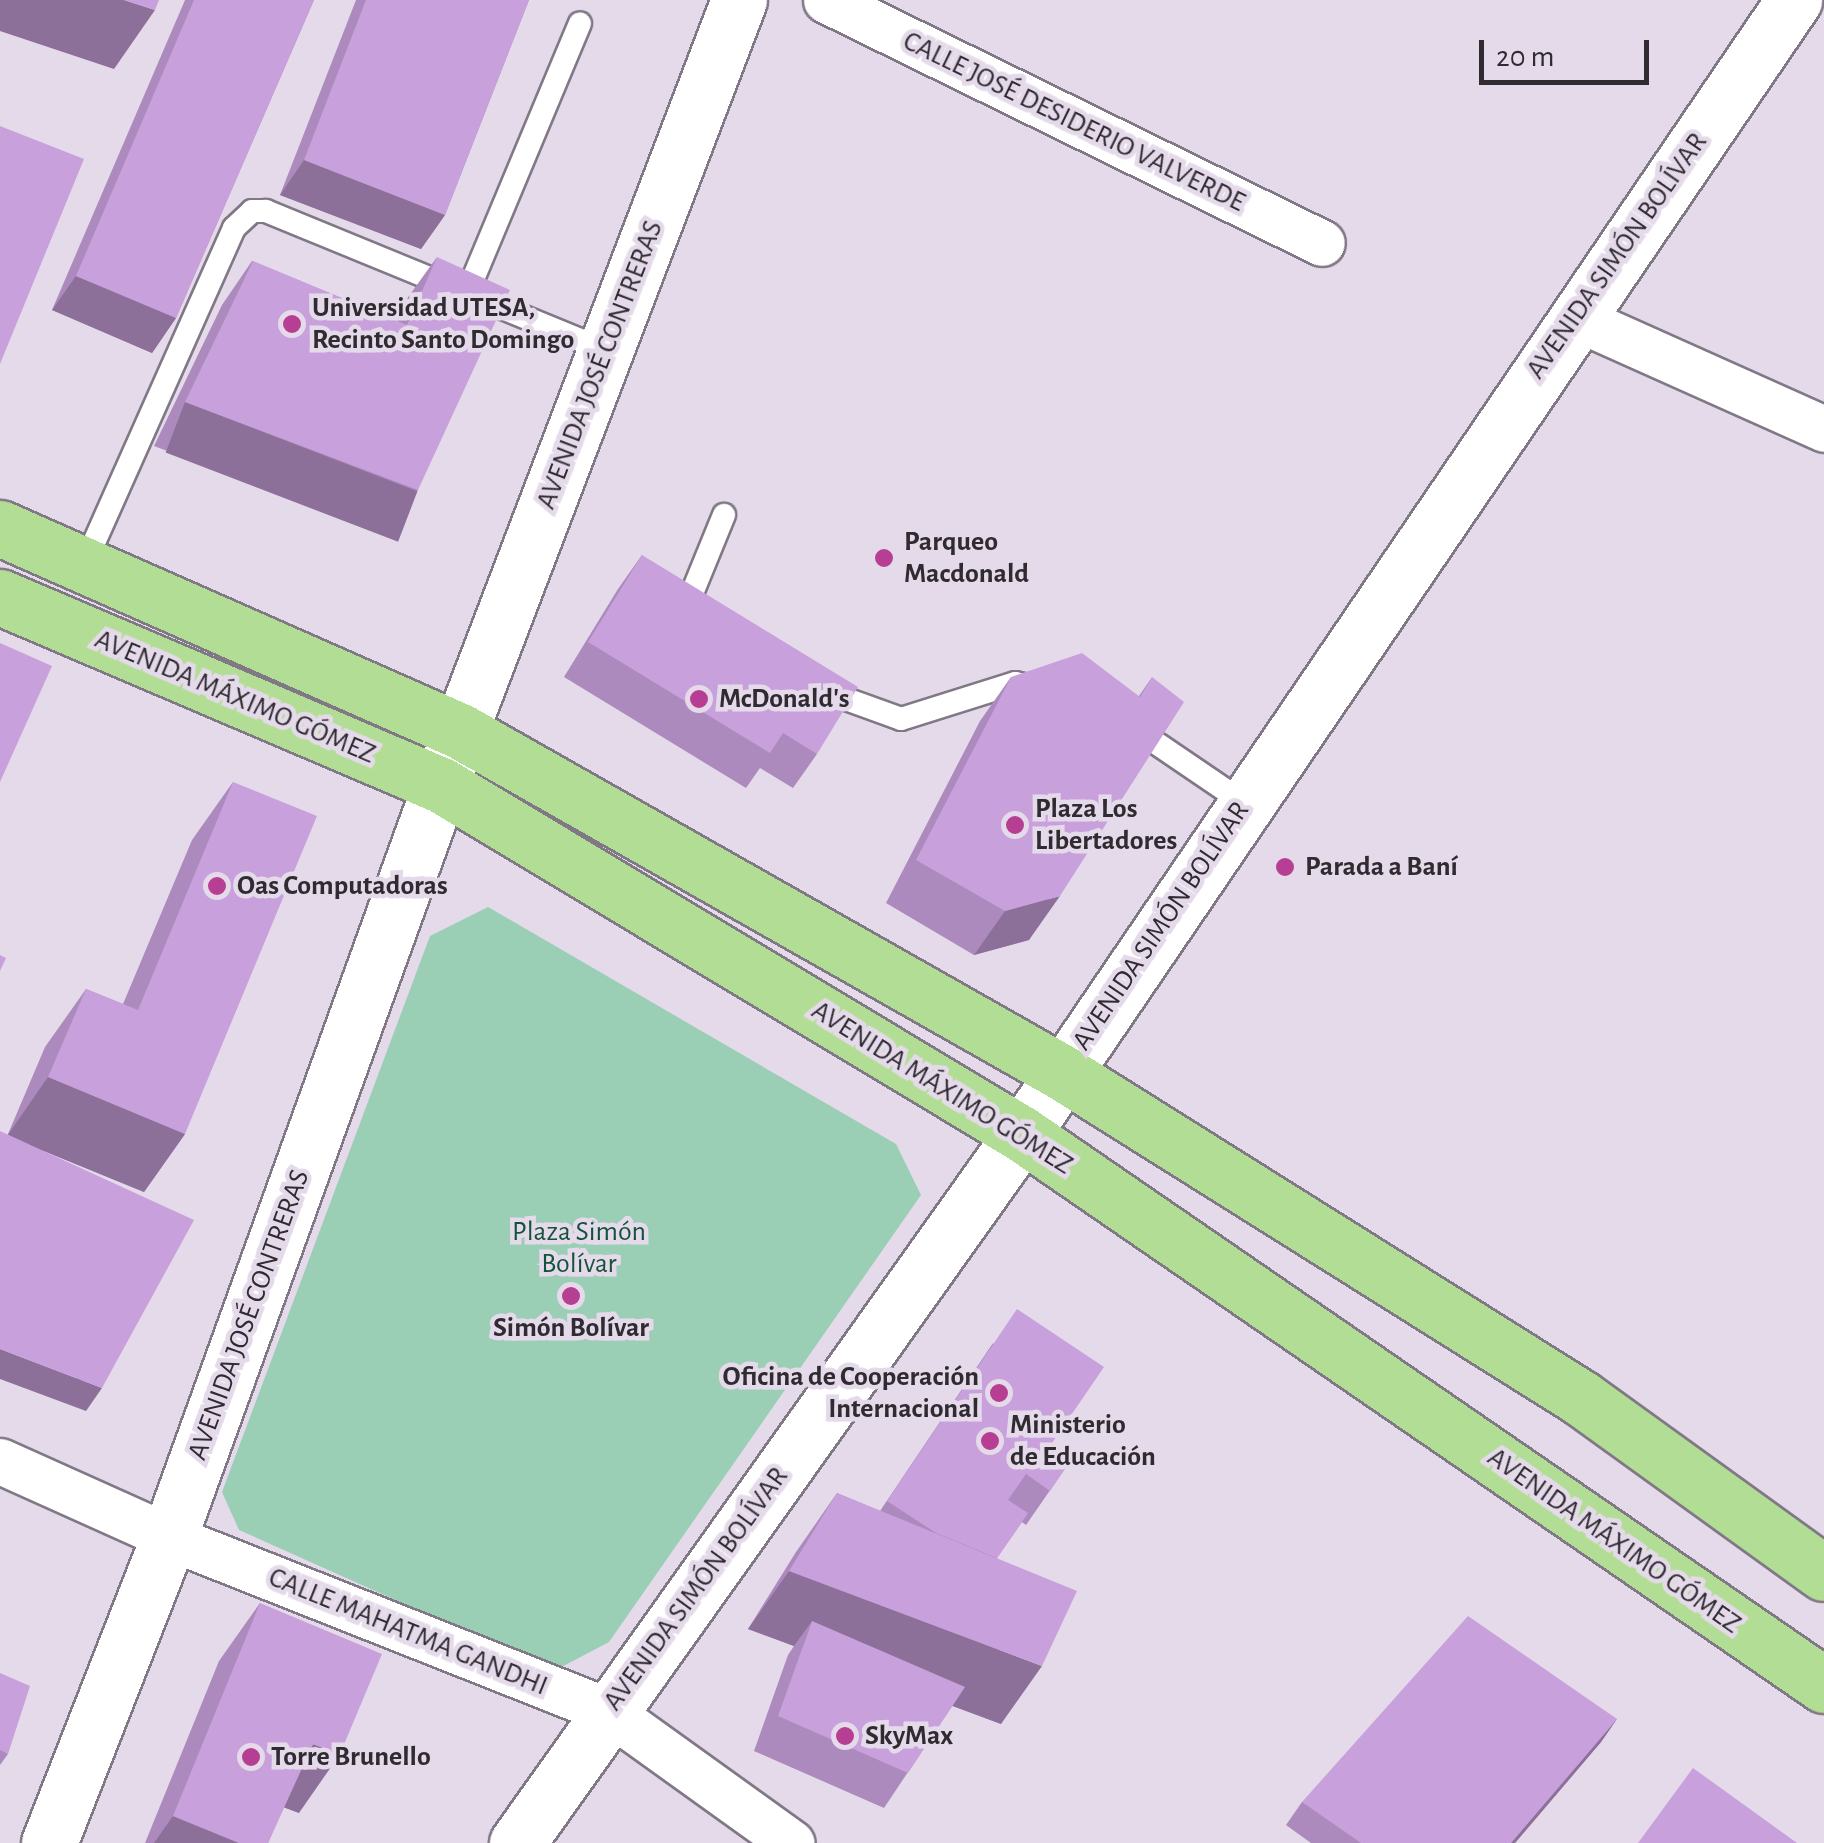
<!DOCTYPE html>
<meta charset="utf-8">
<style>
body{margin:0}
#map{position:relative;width:1824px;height:1843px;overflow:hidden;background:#e5daea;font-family:"Alegreya Sans",sans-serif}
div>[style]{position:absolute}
.green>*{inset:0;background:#9aceb5}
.roads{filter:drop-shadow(2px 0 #817886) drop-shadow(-2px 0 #817886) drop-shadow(0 2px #817886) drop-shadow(0 -2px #817886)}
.service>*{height:22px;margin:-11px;padding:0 11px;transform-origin:11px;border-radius:11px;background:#fff}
.minor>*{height:45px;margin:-22.5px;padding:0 22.5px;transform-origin:22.5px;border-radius:22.5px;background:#fff}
.secondary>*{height:55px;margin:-27.5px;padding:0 27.5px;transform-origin:27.5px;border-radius:27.5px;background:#fff}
.primary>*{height:55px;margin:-27.5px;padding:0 27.5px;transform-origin:27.5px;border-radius:27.5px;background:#b2dd94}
.wall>*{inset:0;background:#ac8abd}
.shaded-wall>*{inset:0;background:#8c709a;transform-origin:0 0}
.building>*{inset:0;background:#c8a0dc}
.dots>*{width:28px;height:28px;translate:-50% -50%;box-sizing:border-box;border:5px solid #e5daea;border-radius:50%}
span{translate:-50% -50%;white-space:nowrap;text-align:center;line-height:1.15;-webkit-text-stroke:9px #e5daea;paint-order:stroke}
.street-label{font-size:28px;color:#2f2b31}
.poi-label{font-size:28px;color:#2f2b31;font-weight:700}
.left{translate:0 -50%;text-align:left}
.right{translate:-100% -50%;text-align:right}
.park-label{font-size:28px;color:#14533b}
.scale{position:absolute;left:1479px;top:40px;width:170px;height:45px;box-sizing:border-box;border:5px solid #2f2b31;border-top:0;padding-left:12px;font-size:30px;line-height:35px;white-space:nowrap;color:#2f2b31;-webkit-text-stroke:8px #e5daea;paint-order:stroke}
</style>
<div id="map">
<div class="green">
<div style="clip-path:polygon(488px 907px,896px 1144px,921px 1195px,609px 1642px,554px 1671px,239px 1530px,222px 1492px,430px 936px)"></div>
</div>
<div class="roads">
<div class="service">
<div style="left:468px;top:291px;width:290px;rotate:-67.3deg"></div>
<div style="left:84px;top:565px;width:369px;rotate:-66deg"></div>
<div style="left:234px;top:228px;width:25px;rotate:-43deg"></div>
<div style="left:252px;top:211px;width:14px"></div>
<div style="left:266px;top:211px;width:366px;rotate:22.3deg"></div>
<div style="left:684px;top:613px;width:106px;rotate:-67.8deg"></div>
<div style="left:821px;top:690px;width:85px;rotate:19.9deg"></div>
<div style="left:901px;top:719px;width:120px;rotate:-17.5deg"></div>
<div style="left:1015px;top:683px;width:17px;rotate:13deg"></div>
<div style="left:1134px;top:728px;width:132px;rotate:34.2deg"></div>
</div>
<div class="minor">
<div style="left:826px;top:0;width:552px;rotate:26.1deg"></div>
<div style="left:1574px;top:317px;width:274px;rotate:24.1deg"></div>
<div style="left:0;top:1461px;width:185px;rotate:24.2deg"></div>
<div style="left:169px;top:1537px;width:472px;rotate:21.6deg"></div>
<div style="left:608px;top:1711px;width:226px;rotate:35.7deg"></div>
</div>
<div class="secondary">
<div style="left:49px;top:1843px;width:329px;rotate:-68.6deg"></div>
<div style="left:169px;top:1537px;width:857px;rotate:-70.15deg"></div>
<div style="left:460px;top:731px;width:782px;rotate:-69.11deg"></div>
<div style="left:517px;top:1843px;width:870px;rotate:-54.54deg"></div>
<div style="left:1022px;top:1134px;width:1372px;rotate:-55.75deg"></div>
</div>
<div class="primary">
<div style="left:0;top:528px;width:503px;rotate:23.81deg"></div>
<div style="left:460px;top:731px;width:693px;rotate:29.56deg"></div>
<div style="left:1063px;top:1073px;width:612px;rotate:32.1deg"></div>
<div style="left:1581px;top:1398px;width:299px;rotate:35.8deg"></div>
<div style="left:0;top:597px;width:479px;rotate:23.1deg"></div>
<div style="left:441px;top:785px;width:678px;rotate:30.99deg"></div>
<div style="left:1022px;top:1134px;width:973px;rotate:34.49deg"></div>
</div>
</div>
<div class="wall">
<div style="clip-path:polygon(185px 0,314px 0,176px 318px,152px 353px,52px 310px)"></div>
<div style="clip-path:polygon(356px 0,529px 0,445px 215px,421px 249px,280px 195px)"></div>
<div style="clip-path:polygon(437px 257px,418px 490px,387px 534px,154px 446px,222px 305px,252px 261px,397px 321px,406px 300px)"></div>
<div style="clip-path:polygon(642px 555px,817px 754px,793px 788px,760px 768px,746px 788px,564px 677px,618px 589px)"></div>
<div style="clip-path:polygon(1011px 677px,1139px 696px,1152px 677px,1029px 940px,974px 955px,886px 903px,980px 721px)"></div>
<div style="clip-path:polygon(233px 782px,185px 1134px,144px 1192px,44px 1151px,86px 1411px,8px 1134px,45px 1047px,86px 989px,123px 1004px,192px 840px)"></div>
<div style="clip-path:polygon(993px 1343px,1050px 1446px,1071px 1460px,1026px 1525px,1022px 1522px,997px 1558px,1001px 1724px,952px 1706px,884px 1808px,754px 1751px,788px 1655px,794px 1646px,748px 1629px,796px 1552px,837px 1493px,880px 1511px)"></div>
<div style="clip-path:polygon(260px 1603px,299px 1813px,284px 1807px,268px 1843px,145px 1843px,219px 1661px)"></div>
<div style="clip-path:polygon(0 1673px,8px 1754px,0 1765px)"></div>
<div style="clip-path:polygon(1617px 1719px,1601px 1742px,1515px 1843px,1311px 1843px,1286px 1825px,1302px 1802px)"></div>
</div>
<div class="shaded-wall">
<div style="clip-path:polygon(0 0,124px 0,155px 10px,114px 69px,0 31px)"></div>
<div style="clip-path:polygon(304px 160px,445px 215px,421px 249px,280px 195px)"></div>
<div style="clip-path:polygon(76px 276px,176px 318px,152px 353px,52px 310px)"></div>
<div style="left:185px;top:402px;width:249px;height:54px;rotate:21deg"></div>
<div style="clip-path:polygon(1060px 896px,1029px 940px,974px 955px,1005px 911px)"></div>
<div style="clip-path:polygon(48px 1077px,185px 1134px,144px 1192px,7px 1136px)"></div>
<div style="clip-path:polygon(0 1349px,102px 1388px,86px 1411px,0 1379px)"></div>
<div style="clip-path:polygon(789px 1571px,1042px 1666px,1001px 1724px,802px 1649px,812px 1621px,794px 1646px,748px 1629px)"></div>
<div style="clip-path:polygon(1617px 1719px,1601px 1742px,1515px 1843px,1511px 1843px)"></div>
<div style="clip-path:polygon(313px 1744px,340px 1754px,299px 1813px,272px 1803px)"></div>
<div style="clip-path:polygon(173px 1816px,239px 1843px,154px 1843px)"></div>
</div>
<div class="building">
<div style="clip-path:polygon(124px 0,159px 0,155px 10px)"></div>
<div style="clip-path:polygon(194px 0,314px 0,176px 318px,76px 276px)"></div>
<div style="clip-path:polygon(366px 0,529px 0,445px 215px,304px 160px)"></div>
<div style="clip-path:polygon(0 126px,84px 159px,0 364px)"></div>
<div style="clip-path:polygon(437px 257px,510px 290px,418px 490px,185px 402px,253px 261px,407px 325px)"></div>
<div style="clip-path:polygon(642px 555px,858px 687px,817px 754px,783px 733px,770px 753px,588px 642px)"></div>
<div style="clip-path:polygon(0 643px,52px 666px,0 782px)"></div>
<div style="clip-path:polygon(1082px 653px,1140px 697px,1152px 677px,1184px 702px,1060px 896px,1005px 911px,916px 860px,1011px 677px)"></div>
<div style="clip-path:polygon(233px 782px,317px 816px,185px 1134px,48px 1077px,86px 989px,138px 1010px)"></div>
<div style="clip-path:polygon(0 955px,6px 958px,0 971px)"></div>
<div style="clip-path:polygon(0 1131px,194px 1220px,102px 1388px,0 1349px)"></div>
<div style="clip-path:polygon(1017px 1309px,1104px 1367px,1050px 1446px,1071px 1460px,1050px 1491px,1026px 1474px,1008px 1500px,1028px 1513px,997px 1558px,936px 1533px,887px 1501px)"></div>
<div style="clip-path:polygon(837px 1493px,1077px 1591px,1042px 1666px,789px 1571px)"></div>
<div style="clip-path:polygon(260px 1603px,382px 1654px,340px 1754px,313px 1744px,268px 1843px,239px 1843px,173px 1816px)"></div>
<div style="clip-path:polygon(1468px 1616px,1617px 1719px,1511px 1843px,1361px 1843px,1302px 1802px)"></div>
<div style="clip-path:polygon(812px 1621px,965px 1687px,908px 1773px,778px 1716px)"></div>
<div style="clip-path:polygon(0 1673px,30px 1686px,8px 1754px,0 1750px)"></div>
<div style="clip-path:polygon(1693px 1768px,1797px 1843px,1638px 1843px)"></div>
</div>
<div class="dots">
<div style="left:292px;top:324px;background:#b73f93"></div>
<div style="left:884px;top:558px;background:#b73f93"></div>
<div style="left:699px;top:699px;background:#b73f93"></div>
<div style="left:1015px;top:825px;background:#b73f93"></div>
<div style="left:1285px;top:867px;background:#b73f93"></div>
<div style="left:217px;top:886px;background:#b73f93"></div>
<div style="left:571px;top:1296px;background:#b73f93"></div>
<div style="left:999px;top:1393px;background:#b73f93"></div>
<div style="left:990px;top:1441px;background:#b73f93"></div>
<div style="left:845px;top:1736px;background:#b73f93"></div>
<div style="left:251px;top:1757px;background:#b73f93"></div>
</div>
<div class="street-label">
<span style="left:1074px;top:122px;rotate:26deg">CALLE JOSÉ DESIDERIO VALVERDE</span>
<span style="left:1617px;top:256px;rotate:-55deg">AVENIDA SIMÓN BOLÍVAR</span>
<span style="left:600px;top:365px;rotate:-69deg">AVENIDA JOSÉ CONTRERAS</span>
<span style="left:235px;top:697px;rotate:23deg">AVENIDA MÁXIMO GÓMEZ</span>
<span style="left:1161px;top:926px;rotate:-56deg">AVENIDA SIMÓN BOLÍVAR</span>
<span style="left:942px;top:1088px;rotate:32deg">AVENIDA MÁXIMO GÓMEZ</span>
<span style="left:249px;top:1315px;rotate:-70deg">AVENIDA JOSÉ CONTRERAS</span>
<span style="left:1614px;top:1541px;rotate:35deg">AVENIDA MÁXIMO GÓMEZ</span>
<span style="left:696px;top:1589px;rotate:-54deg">AVENIDA SIMÓN BOLÍVAR</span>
<span style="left:408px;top:1632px;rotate:22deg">CALLE MAHATMA GANDHI</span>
</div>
<div class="poi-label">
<span class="left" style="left:312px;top:324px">Universidad UTESA,<br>Recinto Santo Domingo</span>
<span class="left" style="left:904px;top:558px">Parqueo<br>Macdonald</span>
<span class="left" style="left:719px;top:699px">McDonald's</span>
<span class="left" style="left:1035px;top:825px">Plaza Los<br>Libertadores</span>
<span class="left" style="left:1305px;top:867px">Parada a Baní</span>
<span class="left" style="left:237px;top:886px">Oas Computadoras</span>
<span style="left:571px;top:1328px">Simón Bolívar</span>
<span class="right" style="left:979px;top:1393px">Oficina de Cooperación<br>Internacional</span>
<span class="left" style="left:1010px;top:1441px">Ministerio<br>de Educación</span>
<span class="left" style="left:865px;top:1736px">SkyMax</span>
<span class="left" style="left:271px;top:1757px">Torre Brunello</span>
</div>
<div class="park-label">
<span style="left:579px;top:1248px">Plaza Simón<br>Bolívar</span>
</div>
<div class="scale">20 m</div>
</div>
